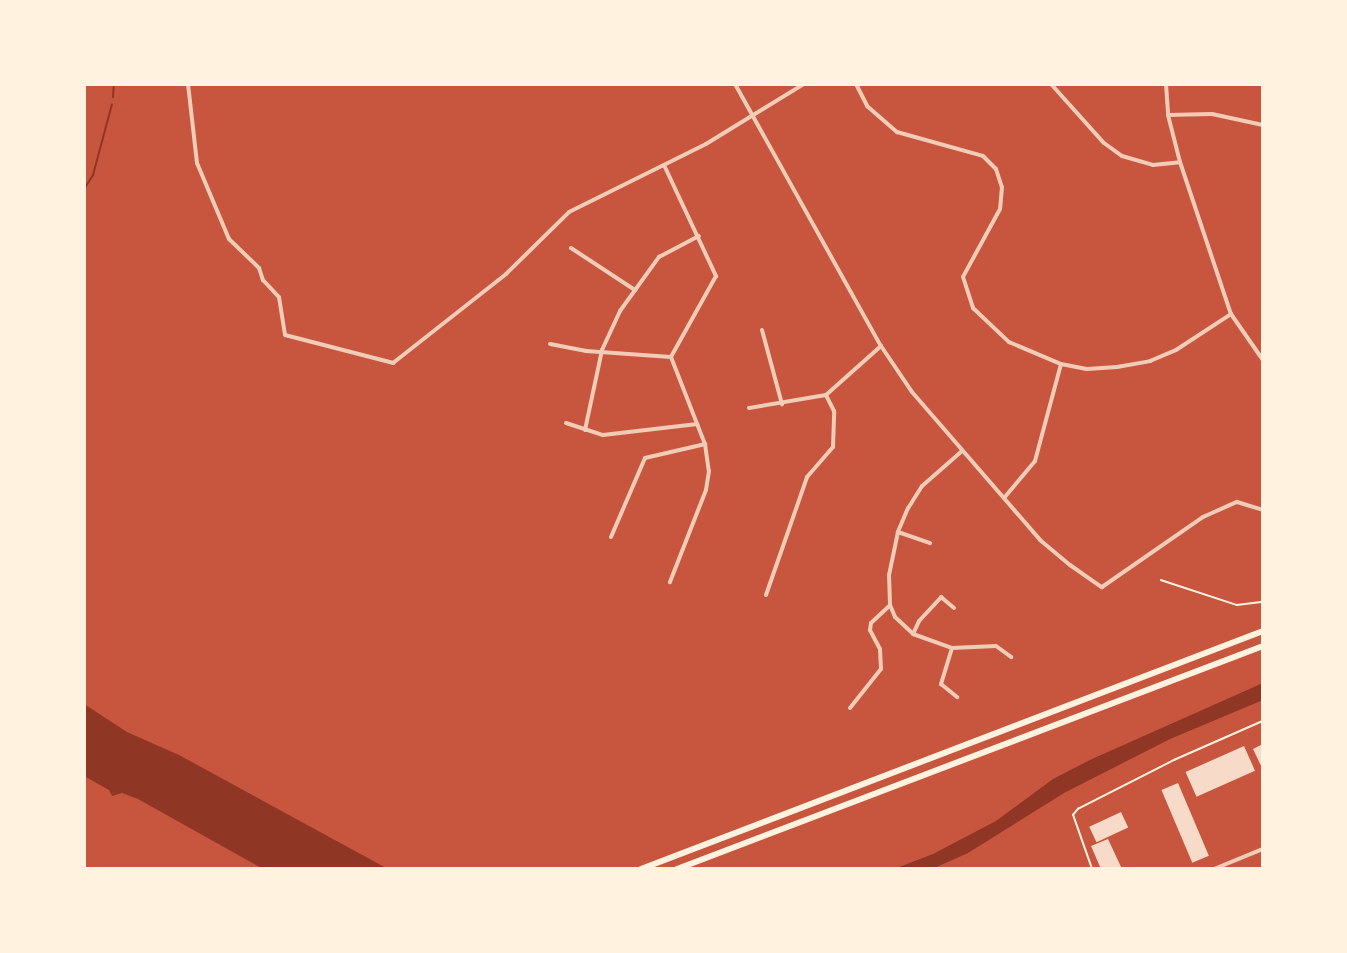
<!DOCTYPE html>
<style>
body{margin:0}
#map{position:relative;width:1347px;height:953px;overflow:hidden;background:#c8553d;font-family:Roboto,sans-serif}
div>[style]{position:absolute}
.water>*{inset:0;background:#8f3625}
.stream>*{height:2px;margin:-1px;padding:0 1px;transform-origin:1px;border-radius:1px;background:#8f3625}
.building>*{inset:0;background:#f7dbc8;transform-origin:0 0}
.path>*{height:1.5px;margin:-0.75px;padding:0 0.75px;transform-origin:0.75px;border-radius:0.75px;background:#fff3e0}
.minor>*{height:4px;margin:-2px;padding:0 2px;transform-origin:2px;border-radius:2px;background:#f1ccb7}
.trunk>*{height:6px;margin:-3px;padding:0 3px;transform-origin:3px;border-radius:3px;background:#fff3e0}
span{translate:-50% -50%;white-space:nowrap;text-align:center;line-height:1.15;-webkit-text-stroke:6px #fff3e0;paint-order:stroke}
.frame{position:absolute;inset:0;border:86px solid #fff3e0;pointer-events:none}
</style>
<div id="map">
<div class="water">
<div style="clip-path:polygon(1263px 683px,1263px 700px,1170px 739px,1064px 793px,968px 853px,932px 869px,894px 869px,933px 854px,996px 821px,1053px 779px,1092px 759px)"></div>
<div style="clip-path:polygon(84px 704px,127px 732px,179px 755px,388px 869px,263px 869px,138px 799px,122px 793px,112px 796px,109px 790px,84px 776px)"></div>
</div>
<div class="stream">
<div style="left:113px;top:97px;width:13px;rotate:-86deg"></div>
<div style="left:84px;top:189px;width:17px;rotate:-57deg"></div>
<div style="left:93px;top:175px;width:73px;rotate:-75deg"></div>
</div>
<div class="building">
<div style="clip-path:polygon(1263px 744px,1263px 770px,1253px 749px)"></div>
<div style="left:1244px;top:746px;width:27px;height:64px;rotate:66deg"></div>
<div style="left:1178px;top:783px;width:79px;height:18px;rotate:67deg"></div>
<div style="left:1121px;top:812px;width:17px;height:35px;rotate:65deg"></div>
<div style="clip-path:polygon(1108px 839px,1122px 869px,1101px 869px,1091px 846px)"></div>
</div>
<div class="path">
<div style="left:1161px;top:580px;width:80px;rotate:18.2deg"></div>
<div style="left:1237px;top:605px;width:26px;rotate:-7deg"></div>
<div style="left:1092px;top:869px;width:57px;rotate:-109.4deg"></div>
<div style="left:1073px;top:815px;width:8px;rotate:-50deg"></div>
<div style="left:1078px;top:809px;width:108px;rotate:-27deg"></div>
<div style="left:1174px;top:760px;width:97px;rotate:-23.7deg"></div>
</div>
<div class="minor">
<div style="left:188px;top:84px;width:80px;rotate:83.5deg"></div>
<div style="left:197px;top:163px;width:82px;rotate:67.2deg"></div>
<div style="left:229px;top:239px;width:42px;rotate:44deg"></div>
<div style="left:259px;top:268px;width:13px;rotate:72deg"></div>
<div style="left:263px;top:280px;width:23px;rotate:47deg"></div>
<div style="left:279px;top:297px;width:38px;rotate:81deg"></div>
<div style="left:285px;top:335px;width:112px;rotate:14.5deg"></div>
<div style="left:393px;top:363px;width:144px;rotate:-38.2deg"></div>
<div style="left:506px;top:274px;width:88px;rotate:-44.5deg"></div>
<div style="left:569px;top:212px;width:153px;rotate:-26.4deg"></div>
<div style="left:706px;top:144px;width:115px;rotate:-31.5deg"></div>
<div style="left:735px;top:84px;width:300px;rotate:60.9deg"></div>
<div style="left:881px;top:346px;width:55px;rotate:56deg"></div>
<div style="left:912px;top:392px;width:196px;rotate:49.1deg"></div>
<div style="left:1040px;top:540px;width:39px;rotate:40deg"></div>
<div style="left:1070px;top:565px;width:39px;rotate:35deg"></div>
<div style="left:1102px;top:587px;width:123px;rotate:-34.7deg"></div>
<div style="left:1203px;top:517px;width:37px;rotate:-24deg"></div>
<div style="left:1237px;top:502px;width:27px;rotate:17deg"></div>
<div style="left:856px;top:84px;width:25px;rotate:63deg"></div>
<div style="left:867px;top:106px;width:40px;rotate:41deg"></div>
<div style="left:897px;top:132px;width:89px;rotate:15.6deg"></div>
<div style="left:983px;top:156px;width:18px;rotate:45deg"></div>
<div style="left:996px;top:169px;width:19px;rotate:72deg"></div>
<div style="left:1002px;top:187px;width:22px;rotate:95deg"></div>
<div style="left:1000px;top:209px;width:77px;rotate:118.6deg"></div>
<div style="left:963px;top:277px;width:33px;rotate:72deg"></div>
<div style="left:973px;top:308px;width:50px;rotate:43.4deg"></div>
<div style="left:1009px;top:342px;width:56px;rotate:22.9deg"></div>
<div style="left:1061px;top:364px;width:26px;rotate:11deg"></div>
<div style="left:1087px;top:369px;width:30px;rotate:-4deg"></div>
<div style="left:1117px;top:367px;width:34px;rotate:-10deg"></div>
<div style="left:1150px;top:361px;width:28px;rotate:-23deg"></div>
<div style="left:1176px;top:350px;width:66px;rotate:-33.2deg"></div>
<div style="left:1051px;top:84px;width:79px;rotate:48.1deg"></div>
<div style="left:1104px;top:143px;width:22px;rotate:36deg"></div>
<div style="left:1122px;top:156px;width:32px;rotate:16deg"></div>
<div style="left:1153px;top:165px;width:27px;rotate:-6deg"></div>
<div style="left:1166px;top:84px;width:31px;rotate:86deg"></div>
<div style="left:1168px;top:115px;width:49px;rotate:75.7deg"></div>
<div style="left:1180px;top:162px;width:160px;rotate:71.5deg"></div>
<div style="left:1231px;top:314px;width:56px;rotate:55.2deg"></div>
<div style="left:1168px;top:115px;width:44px;rotate:-1.3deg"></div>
<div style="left:1212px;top:114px;width:52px;rotate:12.2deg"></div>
<div style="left:664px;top:165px;width:123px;rotate:64.9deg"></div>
<div style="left:716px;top:276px;width:93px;rotate:119.1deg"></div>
<div style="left:671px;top:357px;width:93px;rotate:68.7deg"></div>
<div style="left:705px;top:444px;width:27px;rotate:82deg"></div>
<div style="left:709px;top:471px;width:19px;rotate:99deg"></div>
<div style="left:706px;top:490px;width:99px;rotate:111.4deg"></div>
<div style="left:571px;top:248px;width:77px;rotate:33.3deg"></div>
<div style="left:762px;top:330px;width:77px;rotate:74.9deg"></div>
<div style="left:550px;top:344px;width:37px;rotate:11deg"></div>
<div style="left:586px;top:351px;width:85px;rotate:4deg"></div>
<div style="left:749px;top:408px;width:78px;rotate:-9.6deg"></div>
<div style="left:566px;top:423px;width:39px;rotate:18deg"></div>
<div style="left:603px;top:435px;width:95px;rotate:-6.7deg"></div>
<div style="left:585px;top:430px;width:82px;rotate:-78deg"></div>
<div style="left:602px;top:350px;width:43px;rotate:-65.2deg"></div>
<div style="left:620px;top:311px;width:67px;rotate:-54.2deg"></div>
<div style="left:659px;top:257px;width:45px;rotate:-27.7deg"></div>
<div style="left:962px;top:451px;width:53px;rotate:138.8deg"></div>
<div style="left:922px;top:486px;width:26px;rotate:122deg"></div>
<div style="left:908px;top:508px;width:26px;rotate:113deg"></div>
<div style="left:898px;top:532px;width:44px;rotate:101.8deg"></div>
<div style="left:889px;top:575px;width:30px;rotate:88deg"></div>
<div style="left:890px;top:605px;width:13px;rotate:67deg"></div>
<div style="left:895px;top:617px;width:25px;rotate:43deg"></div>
<div style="left:913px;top:634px;width:41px;rotate:19.7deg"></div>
<div style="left:952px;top:648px;width:44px;rotate:-2.6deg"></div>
<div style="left:996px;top:646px;width:19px;rotate:36deg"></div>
<div style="left:1004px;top:498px;width:48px;rotate:-50deg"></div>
<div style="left:1035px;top:461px;width:100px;rotate:-75deg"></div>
<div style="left:898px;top:532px;width:34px;rotate:19deg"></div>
<div style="left:611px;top:537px;width:86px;rotate:-66.7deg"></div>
<div style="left:645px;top:458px;width:62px;rotate:-13.1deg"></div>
<div style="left:766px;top:595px;width:125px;rotate:-70.8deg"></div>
<div style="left:807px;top:477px;width:40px;rotate:-49deg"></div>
<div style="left:833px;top:447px;width:36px;rotate:-88deg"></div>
<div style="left:834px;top:411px;width:18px;rotate:-117deg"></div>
<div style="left:826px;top:395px;width:74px;rotate:-41.7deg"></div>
<div style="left:913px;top:634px;width:14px;rotate:-65deg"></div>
<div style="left:919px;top:621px;width:33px;rotate:-47deg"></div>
<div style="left:941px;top:597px;width:17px;rotate:40deg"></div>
<div style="left:952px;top:648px;width:38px;rotate:107deg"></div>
<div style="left:941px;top:684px;width:21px;rotate:39deg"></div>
<div style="left:850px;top:708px;width:50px;rotate:-51.5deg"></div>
<div style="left:881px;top:669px;width:20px;rotate:-93deg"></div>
<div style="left:880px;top:649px;width:21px;rotate:-118deg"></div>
<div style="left:870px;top:630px;width:7px;rotate:-82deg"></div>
<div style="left:871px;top:623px;width:26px;rotate:-43deg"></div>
<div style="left:1214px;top:869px;width:53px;rotate:-22.2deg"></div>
</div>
<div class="trunk">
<div style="left:641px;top:869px;width:666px;rotate:-20.94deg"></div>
<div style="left:677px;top:869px;width:627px;rotate:-20.83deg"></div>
</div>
<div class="frame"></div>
</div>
